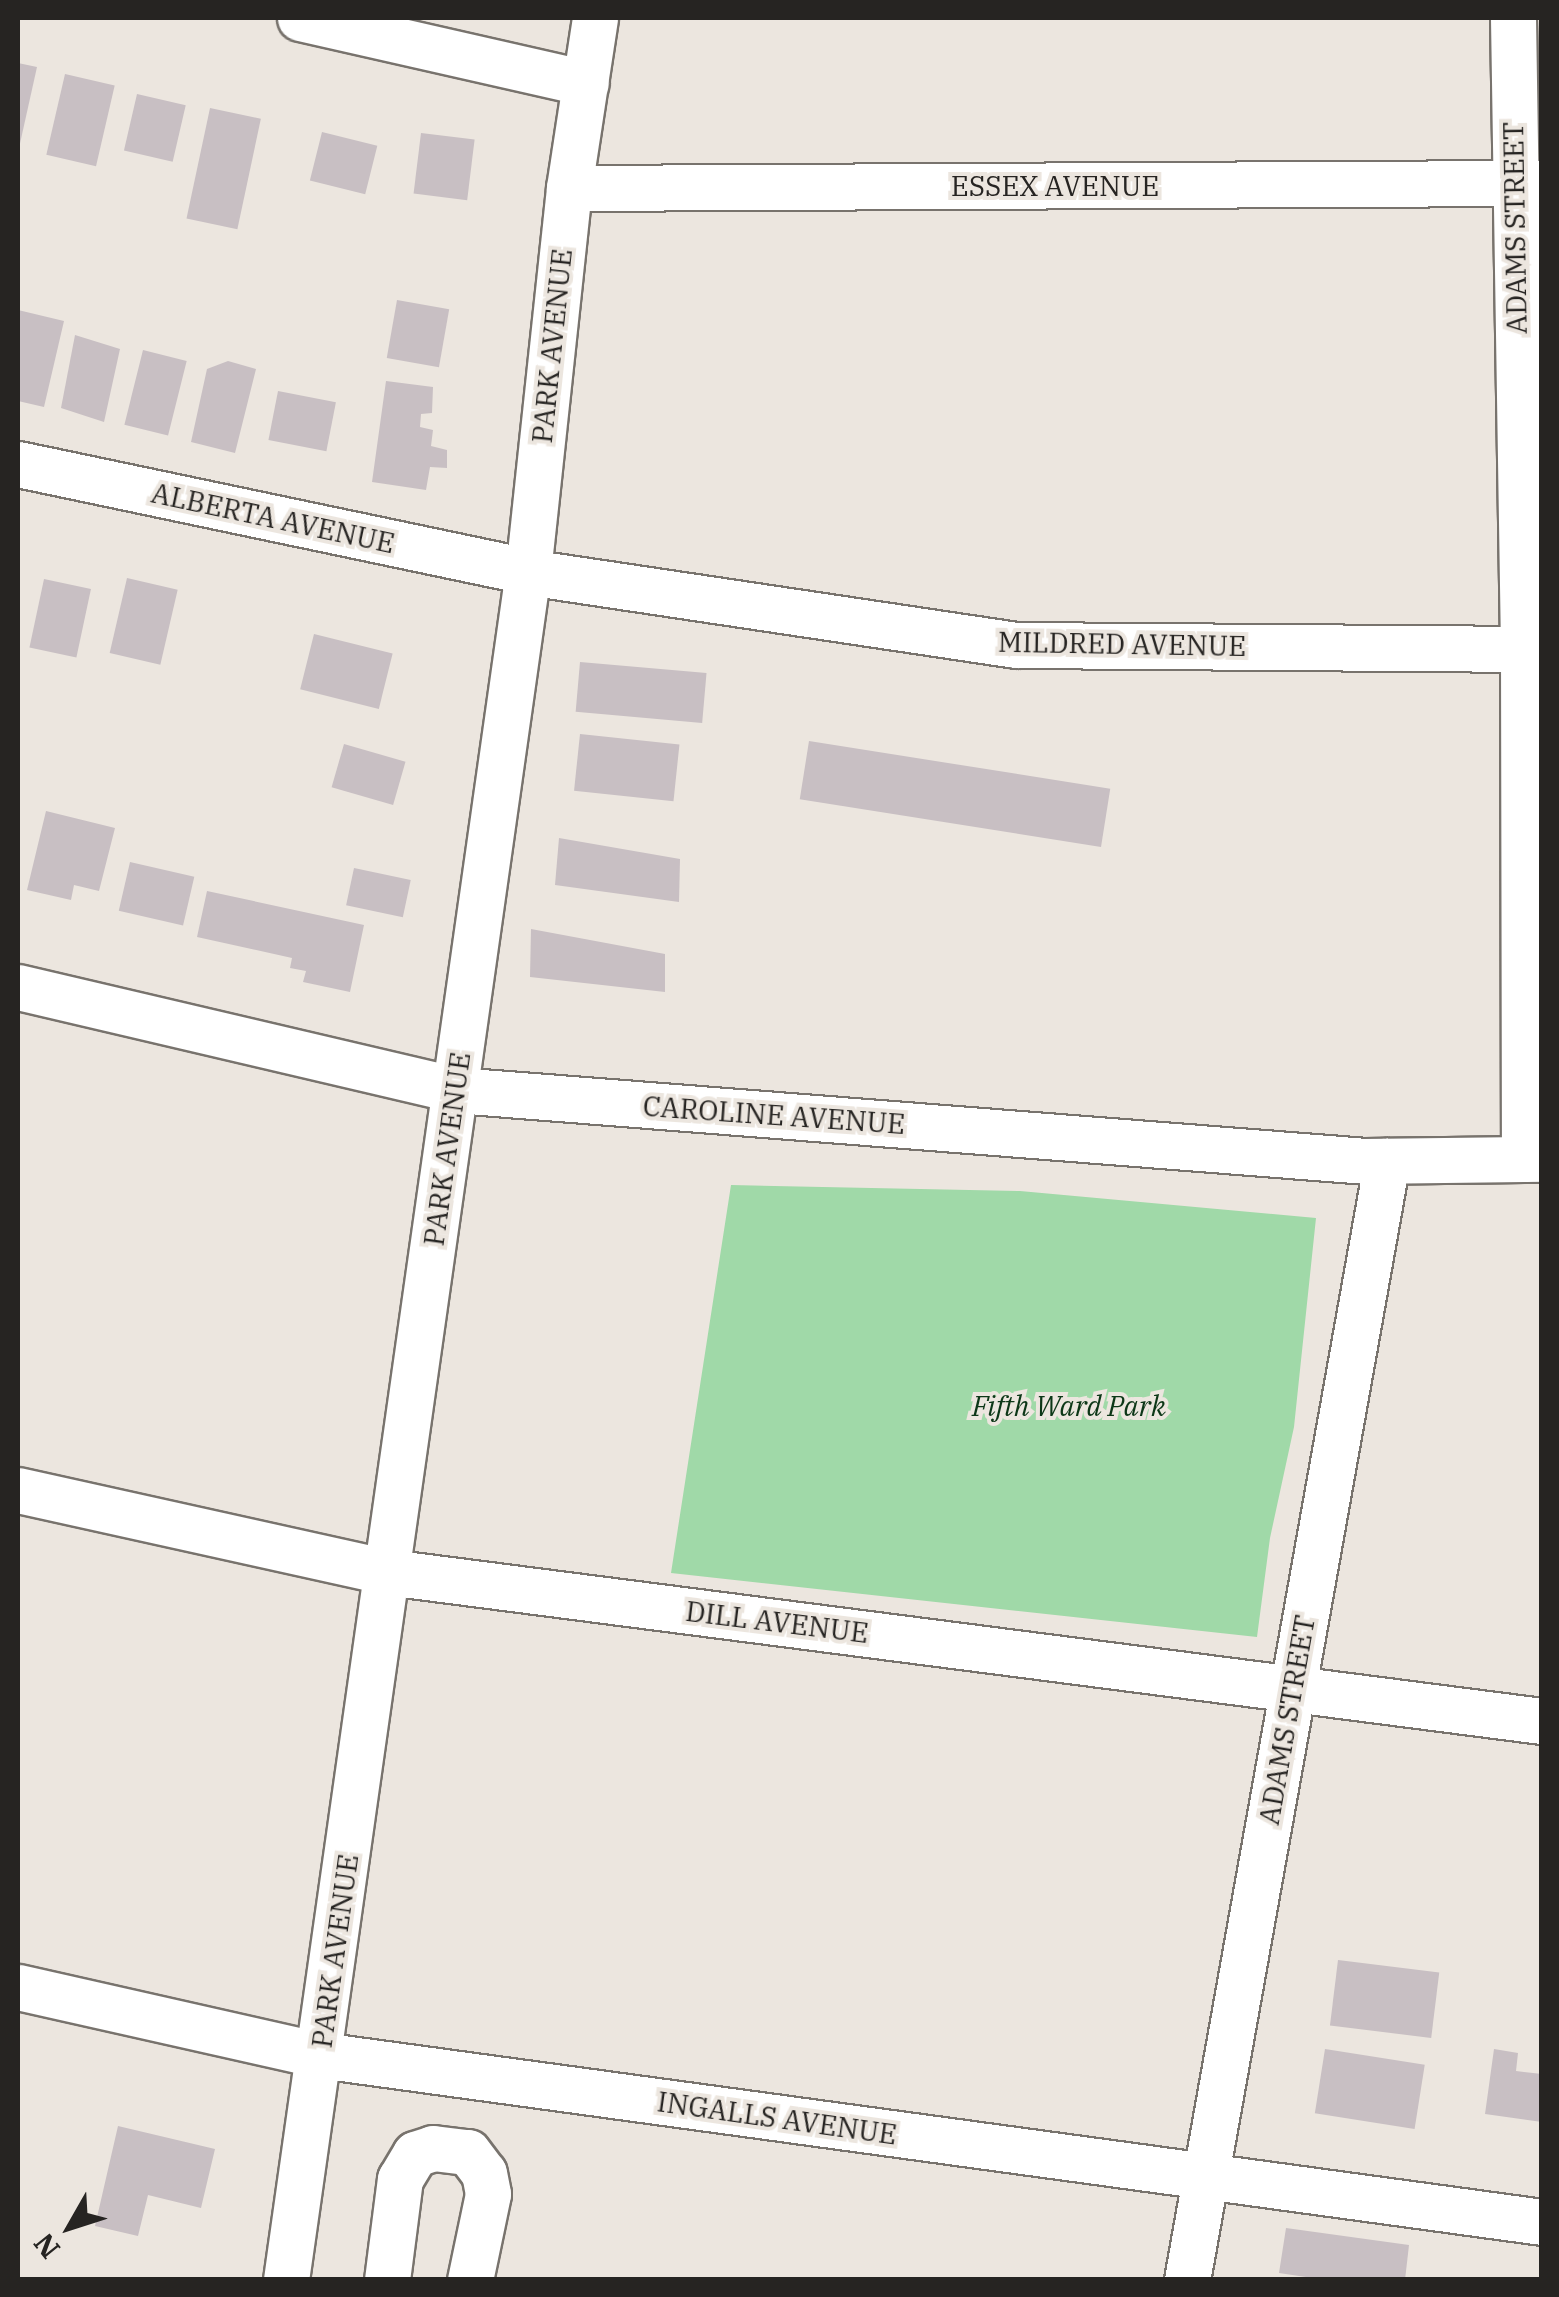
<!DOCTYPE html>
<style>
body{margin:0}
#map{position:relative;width:1559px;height:2297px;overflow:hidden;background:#ece6df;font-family:"IBM Plex Serif",serif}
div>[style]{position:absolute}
.green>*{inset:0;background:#a0d9a8}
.building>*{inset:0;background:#c8bfc3;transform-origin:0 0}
.roads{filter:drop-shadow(2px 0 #78736d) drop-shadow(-2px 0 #78736d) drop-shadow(0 2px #78736d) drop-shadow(0 -2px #78736d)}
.minor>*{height:45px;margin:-22.5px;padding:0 22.5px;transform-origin:22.5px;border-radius:22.5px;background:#fff}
span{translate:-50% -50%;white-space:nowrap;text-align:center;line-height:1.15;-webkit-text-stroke:8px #ece6df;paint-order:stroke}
.street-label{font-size:28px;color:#262422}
.park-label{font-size:28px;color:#0c3717;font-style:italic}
.frame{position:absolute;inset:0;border:20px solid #262422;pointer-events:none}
.north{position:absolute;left:20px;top:2177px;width:100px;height:100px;-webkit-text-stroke:8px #ece6df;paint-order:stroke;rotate:231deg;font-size:28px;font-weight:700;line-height:40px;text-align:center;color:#262422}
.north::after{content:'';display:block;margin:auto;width:35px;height:45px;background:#262422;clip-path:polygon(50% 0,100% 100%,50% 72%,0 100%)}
</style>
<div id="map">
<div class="green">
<div style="clip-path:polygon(731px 1185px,1020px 1191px,1316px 1218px,1294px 1427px,1270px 1538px,1257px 1637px,671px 1573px)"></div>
</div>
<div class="building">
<div style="clip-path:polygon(18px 63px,37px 67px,19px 148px,18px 148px)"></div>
<div style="left:65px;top:74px;width:51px;height:83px;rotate:13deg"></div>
<div style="left:137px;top:94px;width:50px;height:58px;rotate:13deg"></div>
<div style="left:210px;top:108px;width:52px;height:113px;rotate:12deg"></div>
<div style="left:322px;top:132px;width:57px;height:50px;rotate:14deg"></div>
<div style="left:421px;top:133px;width:54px;height:61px;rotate:7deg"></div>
<div style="left:397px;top:300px;width:53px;height:59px;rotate:10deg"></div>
<div style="clip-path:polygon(18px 310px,64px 321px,44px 407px,18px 401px)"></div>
<div style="clip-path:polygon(75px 335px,120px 349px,104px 422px,61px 408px)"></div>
<div style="left:143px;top:350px;width:45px;height:77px;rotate:14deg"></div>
<div style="clip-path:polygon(228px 361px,256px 369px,235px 453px,191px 442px,207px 369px)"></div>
<div style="clip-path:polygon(386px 381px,433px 387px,432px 413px,421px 414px,420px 427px,433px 430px,431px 446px,447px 450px,447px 468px,430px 467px,426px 490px,372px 482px)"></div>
<div style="left:278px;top:391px;width:59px;height:50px;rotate:11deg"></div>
<div style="left:127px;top:578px;width:52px;height:77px;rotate:13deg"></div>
<div style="left:44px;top:579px;width:48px;height:70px;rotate:12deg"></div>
<div style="left:314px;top:634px;width:81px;height:57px;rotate:14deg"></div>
<div style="left:580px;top:662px;width:127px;height:50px;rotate:5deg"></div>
<div style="left:580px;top:734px;width:100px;height:57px;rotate:6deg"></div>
<div style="left:809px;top:741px;width:305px;height:59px;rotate:9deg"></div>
<div style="left:344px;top:744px;width:64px;height:45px;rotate:16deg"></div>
<div style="clip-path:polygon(46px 811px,115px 828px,99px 891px,74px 885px,71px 900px,27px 890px)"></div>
<div style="clip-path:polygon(559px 838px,680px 859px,679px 902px,555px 885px)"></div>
<div style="left:130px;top:862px;width:66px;height:50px;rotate:13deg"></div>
<div style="left:354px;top:868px;width:58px;height:38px;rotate:12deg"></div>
<div style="clip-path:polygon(207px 891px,364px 925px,350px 992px,303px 982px,306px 971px,290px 968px,292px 958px,197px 937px)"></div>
<div style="clip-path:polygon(531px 929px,665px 954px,665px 992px,530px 977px)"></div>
<div style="left:1338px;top:1960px;width:102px;height:66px;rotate:7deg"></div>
<div style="left:1325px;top:2049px;width:101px;height:65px;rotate:9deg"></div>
<div style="clip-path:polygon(1494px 2049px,1518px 2053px,1516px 2071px,1542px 2074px,1542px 2122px,1485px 2114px)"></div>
<div style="clip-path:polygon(118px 2126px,215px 2149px,201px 2208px,148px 2195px,138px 2236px,95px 2226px)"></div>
<div style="clip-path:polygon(1286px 2228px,1409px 2245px,1405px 2280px,1326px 2280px,1279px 2273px)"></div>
</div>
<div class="roads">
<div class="minor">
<div style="left:300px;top:18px;width:293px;rotate:12.8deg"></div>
<div style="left:1513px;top:18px;width:631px;rotate:89.09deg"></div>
<div style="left:1523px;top:649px;width:510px;rotate:89.89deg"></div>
<div style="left:569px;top:188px;width:971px;rotate:-0.3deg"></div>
<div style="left:18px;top:464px;width:534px;rotate:11.88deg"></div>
<div style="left:541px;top:574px;width:480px;rotate:8.5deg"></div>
<div style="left:1016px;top:645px;width:526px;rotate:0.44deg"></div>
<div style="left:18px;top:987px;width:450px;rotate:13.2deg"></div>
<div style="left:456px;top:1090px;width:914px;rotate:4.46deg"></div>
<div style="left:1367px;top:1161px;width:175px;rotate:-0.7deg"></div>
<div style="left:18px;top:1490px;width:379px;rotate:12.5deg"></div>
<div style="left:388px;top:1572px;width:1164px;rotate:7.36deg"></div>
<div style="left:18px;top:1987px;width:310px;rotate:12.7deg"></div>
<div style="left:320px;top:2055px;width:1233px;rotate:7.78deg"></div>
<div style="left:286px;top:2280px;width:1725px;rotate:-81.94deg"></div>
<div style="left:528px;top:572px;width:386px;rotate:-83.9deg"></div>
<div style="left:569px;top:188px;width:172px;rotate:-81.3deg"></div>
<div style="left:387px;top:2280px;width:102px;rotate:-82.7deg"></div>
<div style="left:400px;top:2179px;width:29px;rotate:-59deg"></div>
<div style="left:415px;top:2154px;width:19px;rotate:-18deg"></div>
<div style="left:433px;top:2148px;width:35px;rotate:7deg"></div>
<div style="left:468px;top:2152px;width:26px;rotate:53deg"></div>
<div style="left:484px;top:2173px;width:21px;rotate:79deg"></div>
<div style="left:488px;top:2194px;width:88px;rotate:101.8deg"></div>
<div style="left:1187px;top:2280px;width:1137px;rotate:-79.87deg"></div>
</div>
</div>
<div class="street-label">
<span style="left:1055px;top:186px">ESSEX AVENUE</span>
<span style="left:1515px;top:228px;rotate:-91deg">ADAMS STREET</span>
<span style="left:552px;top:346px;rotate:-84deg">PARK AVENUE</span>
<span style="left:273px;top:518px;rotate:12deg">ALBERTA AVENUE</span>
<span style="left:1122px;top:644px;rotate:1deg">MILDRED AVENUE</span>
<span style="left:774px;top:1115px;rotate:4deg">CAROLINE AVENUE</span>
<span style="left:447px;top:1149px;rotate:-82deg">PARK AVENUE</span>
<span style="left:777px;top:1622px;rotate:7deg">DILL AVENUE</span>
<span style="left:1287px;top:1720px;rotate:-80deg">ADAMS STREET</span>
<span style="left:335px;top:1951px;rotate:-82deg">PARK AVENUE</span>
<span style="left:777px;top:2118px;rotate:8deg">INGALLS AVENUE</span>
</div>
<div class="park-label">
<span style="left:1069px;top:1406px">Fifth Ward Park</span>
</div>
<div class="frame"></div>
<div class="north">N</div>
</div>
